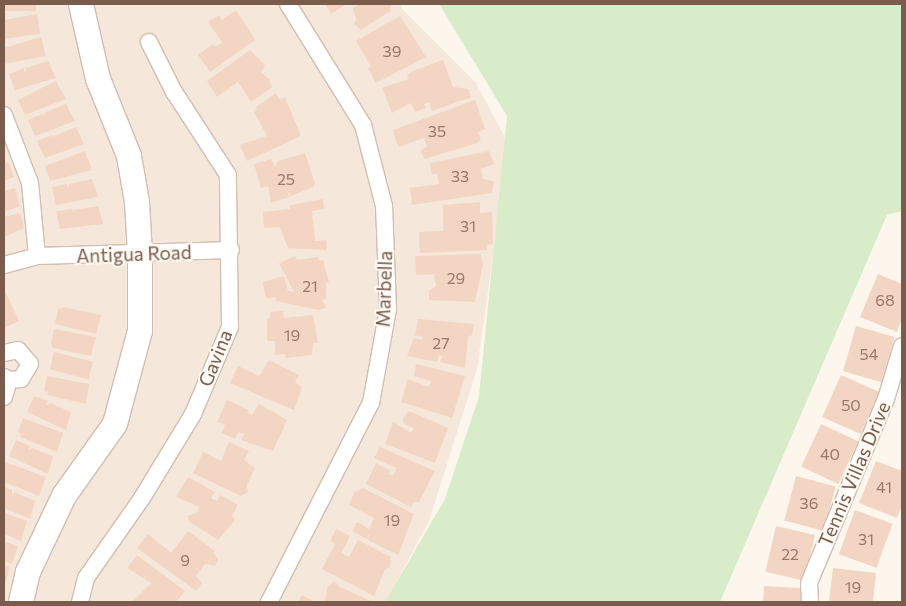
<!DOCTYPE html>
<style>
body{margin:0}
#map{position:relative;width:906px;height:606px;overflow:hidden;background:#fdf6ec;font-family:Commissioner,sans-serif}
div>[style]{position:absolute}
.residential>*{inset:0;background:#f5e8da}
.green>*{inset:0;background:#d8ecc9}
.building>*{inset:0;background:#f3d5c3;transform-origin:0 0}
.roads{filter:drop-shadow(1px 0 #d1beb0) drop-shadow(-1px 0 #d1beb0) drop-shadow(0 1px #d1beb0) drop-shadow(0 -1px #d1beb0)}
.street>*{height:16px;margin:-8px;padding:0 8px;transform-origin:8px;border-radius:8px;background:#fff}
.secondary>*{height:24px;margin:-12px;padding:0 12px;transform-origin:12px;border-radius:12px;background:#fff}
span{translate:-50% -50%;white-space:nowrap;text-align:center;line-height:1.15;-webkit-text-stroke:4px #fffaf3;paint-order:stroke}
.number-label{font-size:16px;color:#987a6a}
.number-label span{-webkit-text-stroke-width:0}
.street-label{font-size:19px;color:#7a5c4d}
.frame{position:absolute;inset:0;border:5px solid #7a5c4d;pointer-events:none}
</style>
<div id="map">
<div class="residential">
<div style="clip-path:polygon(4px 4px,401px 4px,401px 8px,476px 83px,509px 145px,477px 369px,429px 521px,386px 602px,4px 602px)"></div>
</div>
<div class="green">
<div style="clip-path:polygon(439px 4px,902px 4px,902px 211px,887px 215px,720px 602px,385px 602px,445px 499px,479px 396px,507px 116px)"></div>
</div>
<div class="building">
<div style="left:4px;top:4px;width:32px;height:7px"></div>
<div style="clip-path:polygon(325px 4px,347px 4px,331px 14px)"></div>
<div style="clip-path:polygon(360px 4px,392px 4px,390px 11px,361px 30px,354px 24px,356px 19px,353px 8px)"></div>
<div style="clip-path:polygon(236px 10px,255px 40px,210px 72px,198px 55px,213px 44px,215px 47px,222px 42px,208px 22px,219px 15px,222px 20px)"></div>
<div style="clip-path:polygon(37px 14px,40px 34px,4px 39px,4px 20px)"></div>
<div style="clip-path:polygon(400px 16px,426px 57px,376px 83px,368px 68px,371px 67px,356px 41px)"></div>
<div style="clip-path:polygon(41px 37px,46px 56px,4px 64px,4px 48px)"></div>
<div style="clip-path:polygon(250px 50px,265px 65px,261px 72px,269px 79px,272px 87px,251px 102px,238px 82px,217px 97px,207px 81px)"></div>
<div style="clip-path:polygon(443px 60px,453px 87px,468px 89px,471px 97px,432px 111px,429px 102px,424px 104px,426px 108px,415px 112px,411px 103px,392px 113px,382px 88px,409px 79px,407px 75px,415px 70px)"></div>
<div style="clip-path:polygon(48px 61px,56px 78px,15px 90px,9px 74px,24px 68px,25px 73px,26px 68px)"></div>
<div style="clip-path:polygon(56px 81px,66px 99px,25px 115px,18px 100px)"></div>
<div style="clip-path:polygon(276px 93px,279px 99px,285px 97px,301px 136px,247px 161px,240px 145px,267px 136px,254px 112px,257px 110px,256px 107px)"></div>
<div style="clip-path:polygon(475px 100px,485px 129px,478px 132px,481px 139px,477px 143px,425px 159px,420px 151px,427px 146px,424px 138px,399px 147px,396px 142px,393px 130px)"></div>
<div style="clip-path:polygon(66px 104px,75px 121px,35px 136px,28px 120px,42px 114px,46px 117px,44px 113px)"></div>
<div style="clip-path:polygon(76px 127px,84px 144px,45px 158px,37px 141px,52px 135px,56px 139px,54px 136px)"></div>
<div style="clip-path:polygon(85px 151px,92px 170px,50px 181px,45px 166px)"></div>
<div style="clip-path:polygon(489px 151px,494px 164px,481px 169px,483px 179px,494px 181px,492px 193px,412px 205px,410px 188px,439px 184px,437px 174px,432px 174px,430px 163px)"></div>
<div style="clip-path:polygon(305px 153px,315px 184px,313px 187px,291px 196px,287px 191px,289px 197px,271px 203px,268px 186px,261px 188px,254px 164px,271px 159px,275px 167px,278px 161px)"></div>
<div style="clip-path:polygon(8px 162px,14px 177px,4px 181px,4px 164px)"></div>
<div style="clip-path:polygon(92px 179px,98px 197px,56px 205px,52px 187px,67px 184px,68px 189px,69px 184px)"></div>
<div style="clip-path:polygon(15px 188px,20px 206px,4px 212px,4px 191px)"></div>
<div style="clip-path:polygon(323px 199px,324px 209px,312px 211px,315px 241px,326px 240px,327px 250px,288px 248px,280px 227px,264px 228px,263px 212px,290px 209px,290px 205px)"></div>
<div style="clip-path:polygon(480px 202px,480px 213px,492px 212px,493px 244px,487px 245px,487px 250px,420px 253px,419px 232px,443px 231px,443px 205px)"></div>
<div style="clip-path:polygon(98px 206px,103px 224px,60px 229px,56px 211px,72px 209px,74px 213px,74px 210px)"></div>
<div style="clip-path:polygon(20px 213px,24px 228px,4px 237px,4px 217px)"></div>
<div style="clip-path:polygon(481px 254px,483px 265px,475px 302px,429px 300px,429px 291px,436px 286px,434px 274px,416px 275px,415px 256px)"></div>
<div style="clip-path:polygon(295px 256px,297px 260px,318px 257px,320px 261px,323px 260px,329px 282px,326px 283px,326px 299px,322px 300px,326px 308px,318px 310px,276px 301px,275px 297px,268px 299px,265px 295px,263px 282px,284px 276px,288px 291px,294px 292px,279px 263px)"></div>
<div style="clip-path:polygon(878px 274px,902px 284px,902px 318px,897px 332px,860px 317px)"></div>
<div style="clip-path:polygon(4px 289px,19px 321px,4px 328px)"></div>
<div style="clip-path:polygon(63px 307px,101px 315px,96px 334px,55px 324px,58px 309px)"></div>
<div style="clip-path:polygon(283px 311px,284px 318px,313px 315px,318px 343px,313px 343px,312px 355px,286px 358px,285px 354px,275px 355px,275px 341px,267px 341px,267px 318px,270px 318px,270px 312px)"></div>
<div style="clip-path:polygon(418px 319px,474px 324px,472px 335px,468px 337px,465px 368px,440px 362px,442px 356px,439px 355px,437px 362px,407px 356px,414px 338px,422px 340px,423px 337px,415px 335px)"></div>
<div style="left:856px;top:326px;width:40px;height:47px;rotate:16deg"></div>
<div style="clip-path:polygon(54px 329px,96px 337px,91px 356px,53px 348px,51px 344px)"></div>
<div style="left:54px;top:352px;width:40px;height:18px;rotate:14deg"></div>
<div style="clip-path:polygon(269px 360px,299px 375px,295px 382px,302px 387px,294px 410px,230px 383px,238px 366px,259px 376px)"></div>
<div style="clip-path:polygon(416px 364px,465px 376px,452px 418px,401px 402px,408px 379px,429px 387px,431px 381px,414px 376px)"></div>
<div style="left:841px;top:375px;width:42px;height:46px;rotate:24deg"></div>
<div style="clip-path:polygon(47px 376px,89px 384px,86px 404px,47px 395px,48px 392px,44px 391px)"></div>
<div style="clip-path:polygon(34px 396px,48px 401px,46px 406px,50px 403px,71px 412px,66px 430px,27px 412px)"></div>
<div style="clip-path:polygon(227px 400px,249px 410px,247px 412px,252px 415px,259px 404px,287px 420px,273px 451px,241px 440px,244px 434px,239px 432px,235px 439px,222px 433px,225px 425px,217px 422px)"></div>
<div style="clip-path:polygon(409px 411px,448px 428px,435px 463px,385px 444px,393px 422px,411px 433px,414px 428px,404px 424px,403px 418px)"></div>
<div style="clip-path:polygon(23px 418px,63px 433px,57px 452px,20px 437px,21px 434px,18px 432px)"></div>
<div style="left:821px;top:424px;width:41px;height:47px;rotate:25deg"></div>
<div style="clip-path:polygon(16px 440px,30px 446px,28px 450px,32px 448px,53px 456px,48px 474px,9px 456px)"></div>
<div style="clip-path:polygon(229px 442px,249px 451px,244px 460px,255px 468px,247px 485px,248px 492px,241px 496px,193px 473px,203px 452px,221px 461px)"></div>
<div style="clip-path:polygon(380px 447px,435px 471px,419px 502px,413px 502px,411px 507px,366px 484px,376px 463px,391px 471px,389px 474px,393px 476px,397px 468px,374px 458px)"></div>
<div style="clip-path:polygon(876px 461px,902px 471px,902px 506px,897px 518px,859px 503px)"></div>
<div style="clip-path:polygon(5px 462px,46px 477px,39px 496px,4px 482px)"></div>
<div style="left:796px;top:476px;width:41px;height:46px;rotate:15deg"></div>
<div style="clip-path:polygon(188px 477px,215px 492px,211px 498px,217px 501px,220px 495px,238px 505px,232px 516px,235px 520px,218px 540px,188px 521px,188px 516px,196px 513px,200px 507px,176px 497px)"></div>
<div style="clip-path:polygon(4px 487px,12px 490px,12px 496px,14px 492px,35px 501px,30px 519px,4px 508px)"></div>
<div style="clip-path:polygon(363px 488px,414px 514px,398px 555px,368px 540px,370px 533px,367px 539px,352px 531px,357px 522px,369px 529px,374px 518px,349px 505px,354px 493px)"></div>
<div style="left:855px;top:510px;width:40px;height:47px;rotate:20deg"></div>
<div style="clip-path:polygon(4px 513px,27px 521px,21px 541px,4px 534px)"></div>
<div style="left:776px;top:526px;width:40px;height:47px;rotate:13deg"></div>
<div style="clip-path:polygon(336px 529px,350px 536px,341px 553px,349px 557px,358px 540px,391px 557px,390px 567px,385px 569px,374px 596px,322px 569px,335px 544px,330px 541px)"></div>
<div style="clip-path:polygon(188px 531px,215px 551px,213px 553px,218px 559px,215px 566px,205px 564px,196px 576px,202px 583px,196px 591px,137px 548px,148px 534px,171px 553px)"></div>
<div style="clip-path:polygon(4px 541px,18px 546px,12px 564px,4px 561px)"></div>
<div style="clip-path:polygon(137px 555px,185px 591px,176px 602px,132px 602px,151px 583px,127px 568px)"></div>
<div style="clip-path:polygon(4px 565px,10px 567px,4px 588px)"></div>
<div style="clip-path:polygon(833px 568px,876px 573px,873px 602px,829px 602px)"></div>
<div style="clip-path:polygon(334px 581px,340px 587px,373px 602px,325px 602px,327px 588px)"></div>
<div style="left:764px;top:586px;width:41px;height:16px;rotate:3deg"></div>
<div style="clip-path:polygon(302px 595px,315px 602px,298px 602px)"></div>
</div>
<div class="roads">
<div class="street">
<div style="left:4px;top:115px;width:73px;rotate:69.1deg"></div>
<div style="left:30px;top:183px;width:73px;rotate:84.5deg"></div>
<div style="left:4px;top:265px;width:34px;rotate:-15deg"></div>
<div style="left:37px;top:256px;width:194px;rotate:-1.8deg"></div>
<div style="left:4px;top:353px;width:14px;rotate:-12deg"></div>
<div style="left:18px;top:350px;width:18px;rotate:49deg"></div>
<div style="left:30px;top:364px;width:17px;rotate:121deg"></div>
<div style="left:21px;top:379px;width:12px;rotate:175deg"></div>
<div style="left:9px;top:380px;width:6px;rotate:-149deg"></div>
<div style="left:4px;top:397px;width:18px;rotate:-74deg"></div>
<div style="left:80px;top:602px;width:25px;rotate:-76deg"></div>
<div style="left:86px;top:578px;width:98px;rotate:-55deg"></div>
<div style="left:142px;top:498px;width:98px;rotate:-58.7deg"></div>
<div style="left:193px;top:414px;width:95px;rotate:-67deg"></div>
<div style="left:230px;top:327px;width:152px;rotate:-90.8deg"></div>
<div style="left:228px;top:175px;width:99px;rotate:-123deg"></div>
<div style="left:174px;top:92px;width:56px;rotate:-116.6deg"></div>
<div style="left:269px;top:602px;width:224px;rotate:-62.9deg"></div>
<div style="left:371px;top:403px;width:96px;rotate:-79.7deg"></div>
<div style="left:388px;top:309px;width:103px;rotate:-92.2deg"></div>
<div style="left:384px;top:206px;width:84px;rotate:-104.5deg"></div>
<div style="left:363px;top:125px;width:142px;rotate:-121.8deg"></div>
<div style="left:810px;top:602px;width:19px;rotate:-93deg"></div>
<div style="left:809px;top:583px;width:199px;rotate:-67.3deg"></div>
<div style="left:886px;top:399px;width:55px;rotate:-73.2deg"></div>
</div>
<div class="secondary">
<div style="left:21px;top:602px;width:31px;rotate:-77deg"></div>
<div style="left:28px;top:572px;width:84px;rotate:-64.7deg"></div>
<div style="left:64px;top:496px;width:88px;rotate:-54.7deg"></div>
<div style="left:115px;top:424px;width:96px;rotate:-75deg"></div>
<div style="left:140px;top:331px;width:78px;rotate:-90deg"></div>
<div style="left:140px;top:253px;width:51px;rotate:-93.4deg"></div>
<div style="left:137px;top:202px;width:47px;rotate:-99.9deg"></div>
<div style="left:129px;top:156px;width:83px;rotate:-111.9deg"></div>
<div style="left:98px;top:79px;width:77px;rotate:-102.8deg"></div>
</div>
</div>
<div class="number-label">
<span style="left:392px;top:51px">39</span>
<span style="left:437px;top:131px">35</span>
<span style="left:460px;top:176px">33</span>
<span style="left:286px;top:179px">25</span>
<span style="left:468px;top:226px">31</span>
<span style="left:456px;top:278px">29</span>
<span style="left:310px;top:286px">21</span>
<span style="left:885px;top:300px">68</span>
<span style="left:292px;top:335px">19</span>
<span style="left:441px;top:343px">27</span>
<span style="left:869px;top:354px">54</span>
<span style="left:851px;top:405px">50</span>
<span style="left:830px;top:454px">40</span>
<span style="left:884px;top:487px">41</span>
<span style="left:809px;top:503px">36</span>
<span style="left:392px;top:520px">19</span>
<span style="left:866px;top:539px">31</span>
<span style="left:790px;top:554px">22</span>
<span style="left:185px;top:560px">9</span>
<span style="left:853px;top:587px">19</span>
</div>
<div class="street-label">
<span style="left:134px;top:254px;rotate:-2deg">Antigua Road</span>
<span style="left:384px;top:289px;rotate:-88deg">Marbella</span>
<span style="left:215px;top:358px;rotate:-68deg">Gavina</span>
<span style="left:854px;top:474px;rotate:-67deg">Tennis Villas Drive</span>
</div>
<div class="frame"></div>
</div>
